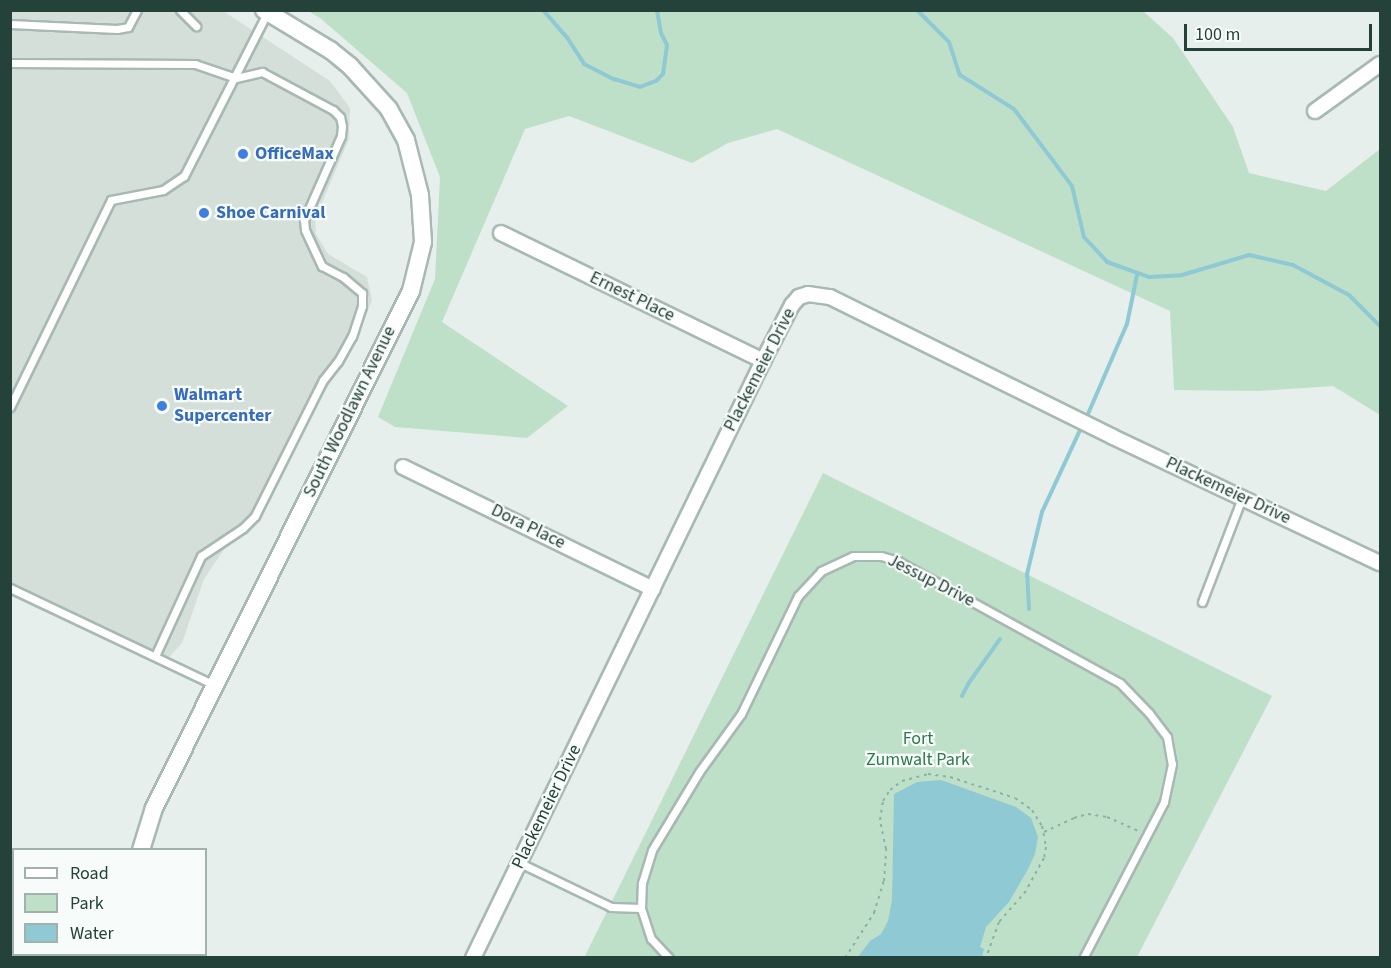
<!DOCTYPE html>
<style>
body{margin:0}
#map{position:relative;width:1391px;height:968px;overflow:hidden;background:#e6efeb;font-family:"Source Sans 3",sans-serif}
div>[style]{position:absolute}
.built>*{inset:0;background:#d4dfda}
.green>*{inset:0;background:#bfe0c8}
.water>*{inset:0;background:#8ec9d4}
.stream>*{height:4px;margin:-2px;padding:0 2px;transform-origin:2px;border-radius:2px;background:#8ec9d4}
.path>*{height:2px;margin-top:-1px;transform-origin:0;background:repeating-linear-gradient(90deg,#86b3a5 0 3px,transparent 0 7.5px)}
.roads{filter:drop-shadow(2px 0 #a8b8b2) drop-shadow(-2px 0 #a8b8b2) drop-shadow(0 2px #a8b8b2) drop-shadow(0 -2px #a8b8b2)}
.service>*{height:7px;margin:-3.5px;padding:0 3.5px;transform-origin:3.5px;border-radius:3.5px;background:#fff}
.minor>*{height:14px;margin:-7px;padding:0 7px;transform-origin:7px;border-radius:7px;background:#fff}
.tertiary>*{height:16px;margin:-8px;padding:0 8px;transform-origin:8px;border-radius:8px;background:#fff}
.dots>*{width:16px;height:16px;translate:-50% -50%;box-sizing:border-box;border:3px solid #f7fbf9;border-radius:50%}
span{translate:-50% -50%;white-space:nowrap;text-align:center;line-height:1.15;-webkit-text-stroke:4.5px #f7fbf9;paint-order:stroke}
.shop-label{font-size:18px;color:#366cbe;font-weight:700}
.left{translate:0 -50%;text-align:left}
.street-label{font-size:18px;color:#24423a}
.park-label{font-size:18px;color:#2d7a4b}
.frame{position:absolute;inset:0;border:12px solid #24423a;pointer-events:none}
.legend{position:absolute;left:12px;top:848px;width:195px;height:108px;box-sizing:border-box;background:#f7fbf9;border:2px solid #a3b1ad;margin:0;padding:8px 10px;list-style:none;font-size:18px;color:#24423a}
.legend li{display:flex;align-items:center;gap:12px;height:30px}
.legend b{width:30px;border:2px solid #a3b1ad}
.scale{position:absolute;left:1184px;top:24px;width:188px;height:27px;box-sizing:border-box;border:3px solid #24423a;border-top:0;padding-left:8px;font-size:18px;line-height:21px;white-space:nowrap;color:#24423a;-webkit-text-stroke:4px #f7fbf9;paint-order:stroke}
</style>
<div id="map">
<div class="built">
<div style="clip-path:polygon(11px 11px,223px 11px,330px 81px,350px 108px,349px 139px,315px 219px,316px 234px,328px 254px,367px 277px,372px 300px,354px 346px,315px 406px,261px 518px,225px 548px,204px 579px,182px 643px,161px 666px,11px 596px)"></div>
</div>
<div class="green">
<div style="clip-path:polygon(308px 11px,1143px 11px,1173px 38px,1233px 127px,1249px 173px,1326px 191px,1380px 149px,1380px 415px,1333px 386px,1259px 391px,1174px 390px,1170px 311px,777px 129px,728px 143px,692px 163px,569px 116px,525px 129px,442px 322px,568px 406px,527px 438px,395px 427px,378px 417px,435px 279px,440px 177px,407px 93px,320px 18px)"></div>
<div style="clip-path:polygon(823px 473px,1272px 696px,1137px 957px,584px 958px)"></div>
</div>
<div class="water">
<div style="clip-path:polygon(941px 780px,1016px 807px,1031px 818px,1038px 837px,1035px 854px,1027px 871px,1009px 902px,986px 927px,980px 947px,984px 949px,982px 957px,858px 957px,870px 941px,881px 934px,888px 921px,892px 900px,894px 794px,917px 782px)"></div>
</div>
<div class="stream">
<div style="left:543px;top:10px;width:38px;rotate:49deg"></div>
<div style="left:568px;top:39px;width:30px;rotate:57deg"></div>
<div style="left:584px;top:64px;width:34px;rotate:27deg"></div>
<div style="left:614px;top:79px;width:27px;rotate:17deg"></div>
<div style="left:640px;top:87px;width:17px;rotate:-21deg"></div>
<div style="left:656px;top:81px;width:10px;rotate:-45deg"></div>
<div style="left:663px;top:74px;width:29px;rotate:-82deg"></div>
<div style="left:667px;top:45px;width:13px;rotate:-117deg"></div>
<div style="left:661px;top:33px;width:23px;rotate:-100deg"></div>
<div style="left:917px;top:10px;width:45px;rotate:45deg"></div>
<div style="left:949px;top:42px;width:35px;rotate:72deg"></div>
<div style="left:960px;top:75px;width:64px;rotate:32.2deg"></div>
<div style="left:1014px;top:109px;width:96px;rotate:53deg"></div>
<div style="left:1072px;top:186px;width:52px;rotate:76.8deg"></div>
<div style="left:1084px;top:237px;width:34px;rotate:47deg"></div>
<div style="left:1107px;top:262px;width:45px;rotate:19.7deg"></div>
<div style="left:1149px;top:277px;width:33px;rotate:-3deg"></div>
<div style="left:1182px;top:275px;width:70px;rotate:-16.6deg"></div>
<div style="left:1249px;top:255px;width:45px;rotate:12.8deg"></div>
<div style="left:1293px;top:265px;width:64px;rotate:28.2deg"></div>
<div style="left:1349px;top:295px;width:44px;rotate:45deg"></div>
<div style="left:1088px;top:414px;width:98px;rotate:-66.6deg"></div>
<div style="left:1127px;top:324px;width:50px;rotate:-78.5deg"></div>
<div style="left:1029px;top:609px;width:35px;rotate:-93deg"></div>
<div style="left:1027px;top:574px;width:64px;rotate:-76.4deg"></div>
<div style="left:1042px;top:512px;width:90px;rotate:-65.1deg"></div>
<div style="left:962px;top:696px;width:13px;rotate:-63deg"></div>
<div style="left:968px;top:684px;width:55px;rotate:-54.6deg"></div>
</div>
<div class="path">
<div style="left:1044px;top:832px;width:33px;rotate:-25deg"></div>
<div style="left:1074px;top:818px;width:15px;rotate:-16deg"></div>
<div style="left:1088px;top:814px;width:19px;rotate:9deg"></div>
<div style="left:1107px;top:817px;width:34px;rotate:24deg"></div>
<div style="left:845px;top:958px;width:54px;rotate:-57.2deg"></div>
<div style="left:874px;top:913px;width:34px;rotate:-73deg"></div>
<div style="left:884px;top:881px;width:32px;rotate:-86deg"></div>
<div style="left:886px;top:849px;width:30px;rotate:-102deg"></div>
<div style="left:880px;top:820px;width:19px;rotate:-81deg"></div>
<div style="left:883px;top:801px;width:13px;rotate:-58deg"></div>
<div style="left:890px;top:790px;width:15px;rotate:-37deg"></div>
<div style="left:902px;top:781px;width:27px;rotate:-15deg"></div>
<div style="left:928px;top:774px;width:22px;rotate:8deg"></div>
<div style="left:950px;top:777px;width:68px;rotate:17.9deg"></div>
<div style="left:1015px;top:798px;width:21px;rotate:35deg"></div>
<div style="left:1032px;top:810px;width:19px;rotate:58deg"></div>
<div style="left:1042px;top:826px;width:21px;rotate:79deg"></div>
<div style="left:1046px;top:847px;width:11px;rotate:100deg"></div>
<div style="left:1044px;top:858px;width:38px;rotate:119deg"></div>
<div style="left:1026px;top:891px;width:41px;rotate:131.1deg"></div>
<div style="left:999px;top:922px;width:38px;rotate:110deg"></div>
</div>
<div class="roads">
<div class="service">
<div style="left:180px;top:10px;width:23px;rotate:45deg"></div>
<div style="left:10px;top:24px;width:107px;rotate:2.7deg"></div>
<div style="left:117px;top:29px;width:11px;rotate:-10deg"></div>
<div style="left:128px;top:27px;width:19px;rotate:-62deg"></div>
<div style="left:10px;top:63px;width:185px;rotate:0.3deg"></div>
<div style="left:195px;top:64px;width:43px;rotate:18.9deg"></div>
<div style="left:236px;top:78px;width:27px;rotate:-13deg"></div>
<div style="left:262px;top:72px;width:81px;rotate:28.2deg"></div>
<div style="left:333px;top:110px;width:10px;rotate:45deg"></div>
<div style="left:340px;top:117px;width:9px;rotate:77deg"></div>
<div style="left:342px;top:126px;width:10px;rotate:96deg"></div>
<div style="left:341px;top:136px;width:92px;rotate:113.8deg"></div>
<div style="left:304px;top:220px;width:10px;rotate:84deg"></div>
<div style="left:305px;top:230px;width:40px;rotate:65deg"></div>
<div style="left:322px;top:266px;width:24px;rotate:28deg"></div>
<div style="left:343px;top:277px;width:25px;rotate:40deg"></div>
<div style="left:362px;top:293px;width:13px;rotate:90deg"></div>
<div style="left:362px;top:306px;width:32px;rotate:108deg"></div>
<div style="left:352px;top:336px;width:29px;rotate:119deg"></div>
<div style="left:338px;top:361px;width:24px;rotate:128deg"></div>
<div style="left:323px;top:380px;width:152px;rotate:116.6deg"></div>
<div style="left:255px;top:516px;width:17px;rotate:135deg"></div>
<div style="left:243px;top:528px;width:50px;rotate:146.3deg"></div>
<div style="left:201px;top:556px;width:110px;rotate:114.7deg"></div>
<div style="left:10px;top:407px;width:230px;rotate:-64deg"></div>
<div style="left:111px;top:200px;width:53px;rotate:-10.9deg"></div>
<div style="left:163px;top:190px;width:25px;rotate:-34deg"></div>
<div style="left:184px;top:176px;width:183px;rotate:-63deg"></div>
<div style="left:10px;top:588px;width:226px;rotate:25.4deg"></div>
<div style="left:1202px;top:602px;width:111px;rotate:-69deg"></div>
<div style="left:520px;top:863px;width:101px;rotate:25.8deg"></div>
<div style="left:611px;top:907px;width:30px;rotate:2deg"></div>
<div style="left:93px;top:958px;width:5px;rotate:-53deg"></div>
<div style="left:669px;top:958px;width:26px;rotate:-133deg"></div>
<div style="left:651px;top:939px;width:33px;rotate:-108deg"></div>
<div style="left:641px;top:908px;width:25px;rotate:-88deg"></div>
<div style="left:642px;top:883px;width:34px;rotate:-73deg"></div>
<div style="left:652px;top:850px;width:91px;rotate:-58.9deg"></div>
<div style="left:699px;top:772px;width:72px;rotate:-54.1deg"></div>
<div style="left:741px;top:714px;width:131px;rotate:-64.2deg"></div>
<div style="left:798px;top:596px;width:34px;rotate:-47deg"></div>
<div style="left:821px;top:571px;width:35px;rotate:-25deg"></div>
<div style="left:853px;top:556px;width:28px"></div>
<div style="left:881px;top:556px;width:18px;rotate:16deg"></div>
<div style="left:898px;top:561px;width:253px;rotate:28.8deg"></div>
<div style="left:1120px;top:683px;width:42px;rotate:46deg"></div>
<div style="left:1149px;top:713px;width:30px;rotate:53deg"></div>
<div style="left:1167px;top:737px;width:27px;rotate:80deg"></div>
<div style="left:1172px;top:764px;width:39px;rotate:102deg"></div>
<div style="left:1164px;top:802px;width:176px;rotate:117.4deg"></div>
</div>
<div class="minor">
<div style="left:1315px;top:111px;width:80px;rotate:-35.9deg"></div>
<div style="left:501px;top:233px;width:292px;rotate:26deg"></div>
<div style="left:403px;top:467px;width:278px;rotate:26deg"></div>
<div style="left:473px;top:958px;width:668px;rotate:-64.09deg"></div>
<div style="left:765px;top:357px;width:59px;rotate:-62.6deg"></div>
<div style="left:792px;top:305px;width:11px;rotate:-49deg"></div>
<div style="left:799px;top:297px;width:9px;rotate:-18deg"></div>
<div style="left:808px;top:294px;width:22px;rotate:8deg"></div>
<div style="left:830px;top:297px;width:316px;rotate:26.3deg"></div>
<div style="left:1113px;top:437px;width:295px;rotate:25.3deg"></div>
</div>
<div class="tertiary">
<div style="left:141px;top:850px;width:44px;rotate:-72.8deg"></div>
<div style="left:154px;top:808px;width:577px;rotate:-63.57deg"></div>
<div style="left:411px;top:291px;width:50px;rotate:-76.2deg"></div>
<div style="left:423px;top:242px;width:47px;rotate:-93.7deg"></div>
<div style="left:420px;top:195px;width:57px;rotate:-104.3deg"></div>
<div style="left:406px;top:140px;width:35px;rotate:-119deg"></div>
<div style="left:389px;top:109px;width:58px;rotate:-132.2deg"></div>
<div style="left:350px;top:66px;width:26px;rotate:-141deg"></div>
<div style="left:330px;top:50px;width:77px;rotate:-148.8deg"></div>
<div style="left:147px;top:954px;width:4px;rotate:63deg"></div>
</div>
</div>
<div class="dots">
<div style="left:243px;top:154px;background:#3f7fe0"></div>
<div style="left:204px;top:213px;background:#3f7fe0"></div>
<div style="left:162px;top:406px;background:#3f7fe0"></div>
</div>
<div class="shop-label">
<span class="left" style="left:255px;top:154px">OfficeMax</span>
<span class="left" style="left:216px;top:213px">Shoe Carnival</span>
<span class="left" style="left:174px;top:406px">Walmart<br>Supercenter</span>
</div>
<div class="street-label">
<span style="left:632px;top:297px;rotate:26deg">Ernest Place</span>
<span style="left:760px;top:370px;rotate:-63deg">Plackemeier Drive</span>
<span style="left:350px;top:412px;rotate:-64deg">South Woodlawn Avenue</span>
<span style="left:1228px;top:491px;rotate:25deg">Plackemeier Drive</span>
<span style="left:528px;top:527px;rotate:26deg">Dora Place</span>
<span style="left:931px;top:581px;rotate:27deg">Jessup Drive</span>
<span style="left:547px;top:807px;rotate:-64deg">Plackemeier Drive</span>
</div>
<div class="park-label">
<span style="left:918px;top:750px">Fort<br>Zumwalt Park</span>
</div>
<div class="frame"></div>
<ul class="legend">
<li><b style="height:8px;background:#fff"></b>Road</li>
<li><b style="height:16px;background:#bfe0c8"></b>Park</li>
<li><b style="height:16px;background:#8ec9d4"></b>Water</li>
</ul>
<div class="scale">100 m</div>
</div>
